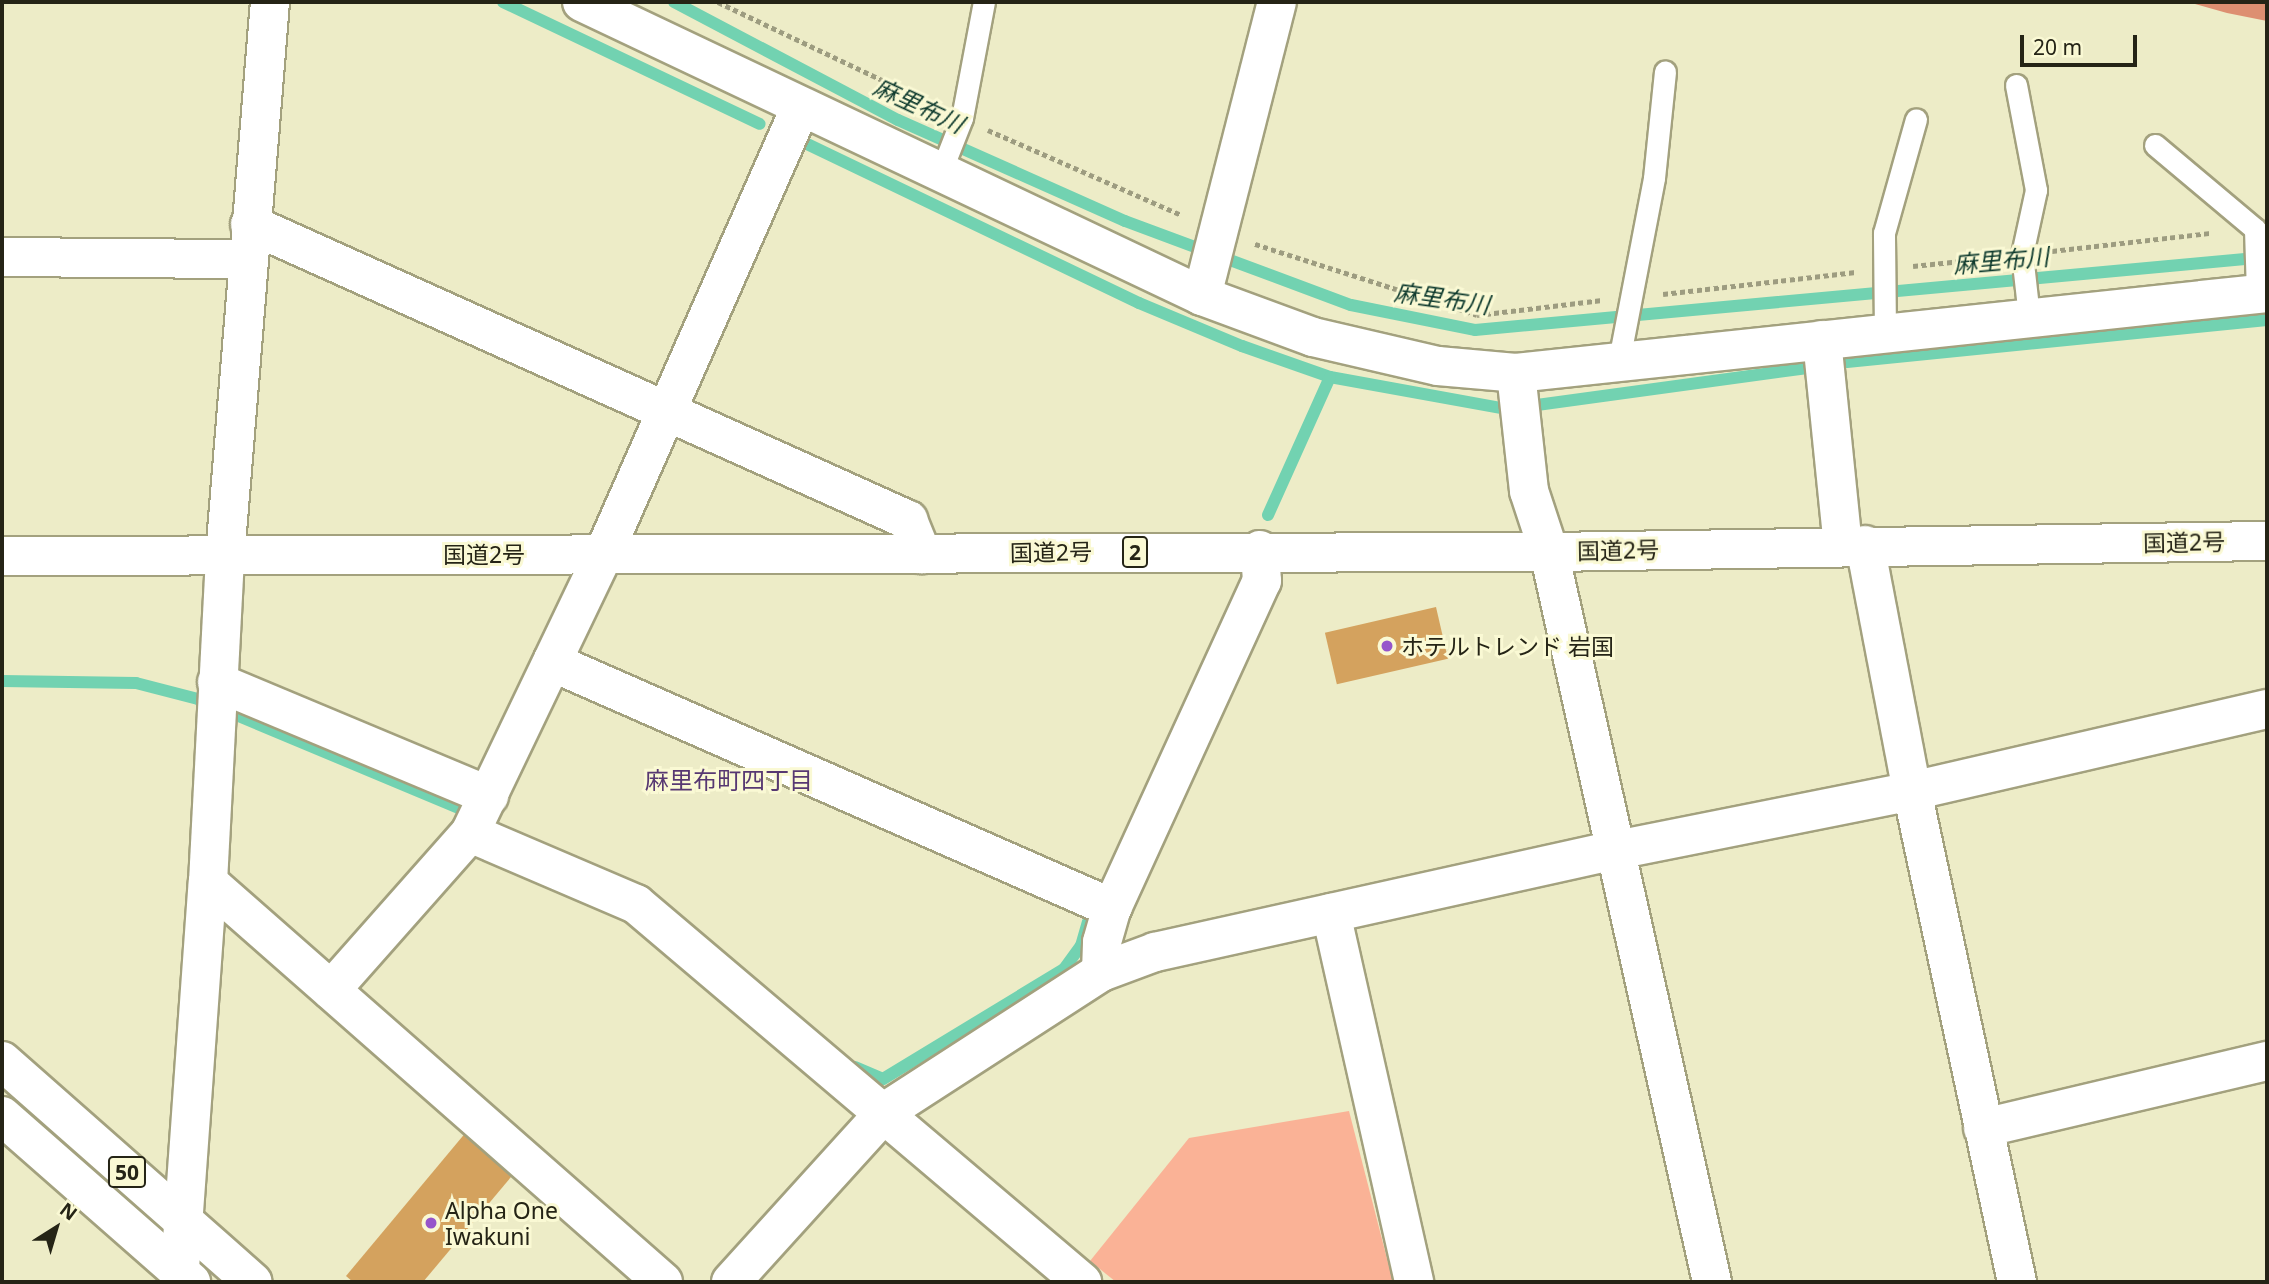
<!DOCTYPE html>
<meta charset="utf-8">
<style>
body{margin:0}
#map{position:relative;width:2269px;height:1284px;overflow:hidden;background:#edecc7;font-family:"Noto Sans","Noto Sans JP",sans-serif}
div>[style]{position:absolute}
.green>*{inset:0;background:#fab296}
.forest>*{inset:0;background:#dd8f71}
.stream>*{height:12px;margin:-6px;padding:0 6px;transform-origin:6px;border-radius:6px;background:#72d2b1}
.building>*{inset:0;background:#d4a25e;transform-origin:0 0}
.path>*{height:4.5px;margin-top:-2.25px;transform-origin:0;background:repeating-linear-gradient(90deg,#9d9c80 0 5px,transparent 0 8.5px)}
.roads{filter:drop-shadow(2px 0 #a3a17e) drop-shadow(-2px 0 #a3a17e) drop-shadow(0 2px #a3a17e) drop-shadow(0 -2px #a3a17e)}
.service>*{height:21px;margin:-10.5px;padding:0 10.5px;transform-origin:10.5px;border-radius:10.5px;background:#fff}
.minor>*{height:38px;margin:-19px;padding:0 19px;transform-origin:19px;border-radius:19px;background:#fff}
.primary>*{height:38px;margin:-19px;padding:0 19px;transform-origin:19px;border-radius:19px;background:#fff}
.trunk>*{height:38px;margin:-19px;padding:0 19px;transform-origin:19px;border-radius:19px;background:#fff}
.dots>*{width:19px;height:19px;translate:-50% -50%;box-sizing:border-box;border:4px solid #faf9d4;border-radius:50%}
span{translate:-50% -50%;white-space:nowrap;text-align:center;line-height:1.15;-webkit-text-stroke:6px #faf9d4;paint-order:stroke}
.shield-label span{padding:2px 5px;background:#faf9d4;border:2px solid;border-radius:5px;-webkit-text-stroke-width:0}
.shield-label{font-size:21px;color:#252416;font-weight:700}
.street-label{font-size:23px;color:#252416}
.poi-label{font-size:23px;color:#252416}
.left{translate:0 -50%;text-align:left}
.water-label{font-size:24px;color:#0e3a2d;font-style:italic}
.neighbourhood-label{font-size:24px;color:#573872}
.frame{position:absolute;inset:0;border:4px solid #252416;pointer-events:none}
.north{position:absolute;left:21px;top:1193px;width:70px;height:70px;-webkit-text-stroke:5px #faf9d4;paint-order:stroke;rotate:37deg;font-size:19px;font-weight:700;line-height:28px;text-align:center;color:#252416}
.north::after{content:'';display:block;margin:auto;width:24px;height:32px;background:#252416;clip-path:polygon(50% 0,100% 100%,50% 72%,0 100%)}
.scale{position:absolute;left:2020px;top:35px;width:117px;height:32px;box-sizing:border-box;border:4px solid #252416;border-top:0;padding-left:9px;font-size:21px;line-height:24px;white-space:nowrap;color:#252416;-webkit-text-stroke:5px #faf9d4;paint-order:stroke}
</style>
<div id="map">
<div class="green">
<div style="clip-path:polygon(1349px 1111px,1393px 1282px,1116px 1282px,1090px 1261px,1189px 1138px)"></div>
</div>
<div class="forest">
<div style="clip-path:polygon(2188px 2px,2267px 2px,2267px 21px,2227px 13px)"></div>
</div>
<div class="stream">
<div style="left:503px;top:2px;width:284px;rotate:25.4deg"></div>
<div style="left:674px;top:2px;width:253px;rotate:27.8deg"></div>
<div style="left:898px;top:120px;width:248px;rotate:24deg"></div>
<div style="left:1125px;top:221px;width:241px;rotate:20.4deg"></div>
<div style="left:1351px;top:305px;width:126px;rotate:11.4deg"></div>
<div style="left:1475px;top:330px;width:795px;rotate:-5.27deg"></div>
<div style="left:805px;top:143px;width:370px;rotate:25.6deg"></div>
<div style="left:1139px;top:303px;width:112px;rotate:22.7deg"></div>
<div style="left:1242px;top:346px;width:93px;rotate:19.4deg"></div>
<div style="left:1330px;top:377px;width:173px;rotate:10.3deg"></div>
<div style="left:1847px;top:362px;width:422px;rotate:-5.7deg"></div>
<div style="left:1537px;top:405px;width:273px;rotate:-7.8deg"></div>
<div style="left:1268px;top:515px;width:151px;rotate:-65.8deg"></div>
<div style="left:2px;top:681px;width:134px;rotate:0.9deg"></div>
<div style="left:136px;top:683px;width:64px;rotate:14.5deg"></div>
<div style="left:198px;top:699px;width:298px;rotate:22.7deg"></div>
<div style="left:855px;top:1067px;width:30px;rotate:23deg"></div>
<div style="left:883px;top:1079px;width:212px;rotate:-31.3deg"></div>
<div style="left:1064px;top:969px;width:29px;rotate:-54deg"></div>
<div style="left:1081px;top:946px;width:25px;rotate:-74deg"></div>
</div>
<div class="building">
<div style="left:1436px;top:607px;width:53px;height:114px;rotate:77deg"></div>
<div style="clip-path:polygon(467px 1131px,516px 1171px,423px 1282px,353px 1282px,346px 1276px)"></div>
</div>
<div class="path">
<div style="left:718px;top:2px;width:240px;rotate:25.4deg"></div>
<div style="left:988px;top:130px;width:212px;rotate:23.7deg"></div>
<div style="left:1255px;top:244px;width:233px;rotate:17.7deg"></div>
<div style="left:1477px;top:315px;width:126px;rotate:-6.8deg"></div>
<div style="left:2052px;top:251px;width:160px;rotate:-6.5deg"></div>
<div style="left:1913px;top:266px;width:78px;rotate:-5.9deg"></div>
<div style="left:1663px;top:294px;width:194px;rotate:-6.5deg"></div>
</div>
<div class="roads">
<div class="service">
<div style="left:2016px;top:85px;width:107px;rotate:79.2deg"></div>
<div style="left:2036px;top:190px;width:66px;rotate:102.3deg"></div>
<div style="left:2022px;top:254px;width:62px;rotate:83.6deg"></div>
<div style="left:2155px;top:145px;width:131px;rotate:40deg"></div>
<div style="left:2255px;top:229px;width:65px;rotate:88.2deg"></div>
<div style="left:940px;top:174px;width:60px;rotate:-68.6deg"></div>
<div style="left:962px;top:118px;width:118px;rotate:-79.3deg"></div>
<div style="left:1885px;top:332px;width:99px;rotate:-90.6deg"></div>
<div style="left:1884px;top:233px;width:118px;rotate:-74.3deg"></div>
<div style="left:1619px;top:360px;width:185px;rotate:-79.1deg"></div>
<div style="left:1654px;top:178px;width:107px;rotate:-84.1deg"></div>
</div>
<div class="minor">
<div style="left:582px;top:2px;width:686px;rotate:25.37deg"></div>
<div style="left:1202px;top:296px;width:118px;rotate:20.3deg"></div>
<div style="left:1313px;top:337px;width:128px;rotate:13.1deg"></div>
<div style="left:1438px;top:366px;width:78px;rotate:5.1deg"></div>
<div style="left:1516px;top:373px;width:755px;rotate:-6.08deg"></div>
<div style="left:250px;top:224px;width:722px;rotate:24.22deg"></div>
<div style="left:908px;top:520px;width:37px;rotate:68deg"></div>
<div style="left:2px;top:257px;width:246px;rotate:0.5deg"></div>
<div style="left:1202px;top:296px;width:303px;rotate:-75.7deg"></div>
<div style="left:1822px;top:340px;width:206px;rotate:84.2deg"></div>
<div style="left:1516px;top:373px;width:119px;rotate:83.7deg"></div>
<div style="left:1529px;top:491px;width:64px;rotate:71.8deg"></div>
<div style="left:1549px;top:552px;width:748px;rotate:77.41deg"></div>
<div style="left:1865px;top:545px;width:250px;rotate:79.2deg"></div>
<div style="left:1912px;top:791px;width:502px;rotate:77.93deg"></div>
<div style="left:552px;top:662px;width:612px;rotate:23.72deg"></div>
<div style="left:217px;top:682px;width:295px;rotate:22.7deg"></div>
<div style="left:470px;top:833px;width:310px;rotate:-64.4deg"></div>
<div style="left:604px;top:553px;width:488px;rotate:-66.2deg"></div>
<div style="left:208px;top:882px;width:606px;rotate:41.32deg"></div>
<div style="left:1331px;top:913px;width:378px;rotate:77.3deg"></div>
<div style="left:1101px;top:972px;width:30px;rotate:-88deg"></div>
<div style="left:1102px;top:942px;width:35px;rotate:-74deg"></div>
<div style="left:1112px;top:908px;width:360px;rotate:-65.4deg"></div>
<div style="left:1262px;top:581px;width:31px;rotate:-94deg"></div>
<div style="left:331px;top:990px;width:210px;rotate:-48.5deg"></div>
<div style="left:470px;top:833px;width:181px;rotate:23.2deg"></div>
<div style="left:636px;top:904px;width:585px;rotate:40.28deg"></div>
<div style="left:1983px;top:1128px;width:292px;rotate:-13.3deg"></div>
<div style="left:179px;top:1282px;width:401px;rotate:-85.9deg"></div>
<div style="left:208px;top:882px;width:326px;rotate:-87deg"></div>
<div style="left:225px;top:556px;width:556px;rotate:-85.36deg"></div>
<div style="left:731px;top:1282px;width:231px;rotate:-47.8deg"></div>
<div style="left:886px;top:1111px;width:256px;rotate:-32.9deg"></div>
<div style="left:1101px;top:972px;width:58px;rotate:-20.3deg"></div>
<div style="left:1155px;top:952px;width:468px;rotate:-12.5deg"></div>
<div style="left:1612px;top:851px;width:306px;rotate:-11.3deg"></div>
<div style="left:1912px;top:791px;width:364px;rotate:-13deg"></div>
</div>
<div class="primary">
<div style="left:2px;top:1061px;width:334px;rotate:41.4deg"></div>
<div style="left:2px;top:1116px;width:252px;rotate:41.3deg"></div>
</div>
<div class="trunk">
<div style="left:2px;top:556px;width:1547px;rotate:-0.15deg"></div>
<div style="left:1549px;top:552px;width:718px;rotate:-0.88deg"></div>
</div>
</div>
<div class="dots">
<div style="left:1387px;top:646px;background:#9655cb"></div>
<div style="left:431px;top:1223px;background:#9655cb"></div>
</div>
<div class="shield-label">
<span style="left:1135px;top:552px">2</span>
<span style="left:127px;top:1172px">50</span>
</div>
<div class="street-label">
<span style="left:2184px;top:542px;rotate:-1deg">国道2号</span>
<span style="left:1618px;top:550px;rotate:-1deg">国道2号</span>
<span style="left:1051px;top:552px;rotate:-1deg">国道2号</span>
<span style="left:484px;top:554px">国道2号</span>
</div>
<div class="poi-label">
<span class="left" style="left:1401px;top:646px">ホテルトレンド 岩国</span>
<span class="left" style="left:445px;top:1223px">Alpha One<br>Iwakuni</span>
</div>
<div class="water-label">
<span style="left:919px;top:105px;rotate:25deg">麻里布川</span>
<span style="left:2001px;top:260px;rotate:-5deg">麻里布川</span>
<span style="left:1442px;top:298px;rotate:8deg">麻里布川</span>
</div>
<div class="neighbourhood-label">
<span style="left:729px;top:780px">麻里布町四丁目</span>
</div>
<div class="frame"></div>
<div class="north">N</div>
<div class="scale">20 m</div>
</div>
